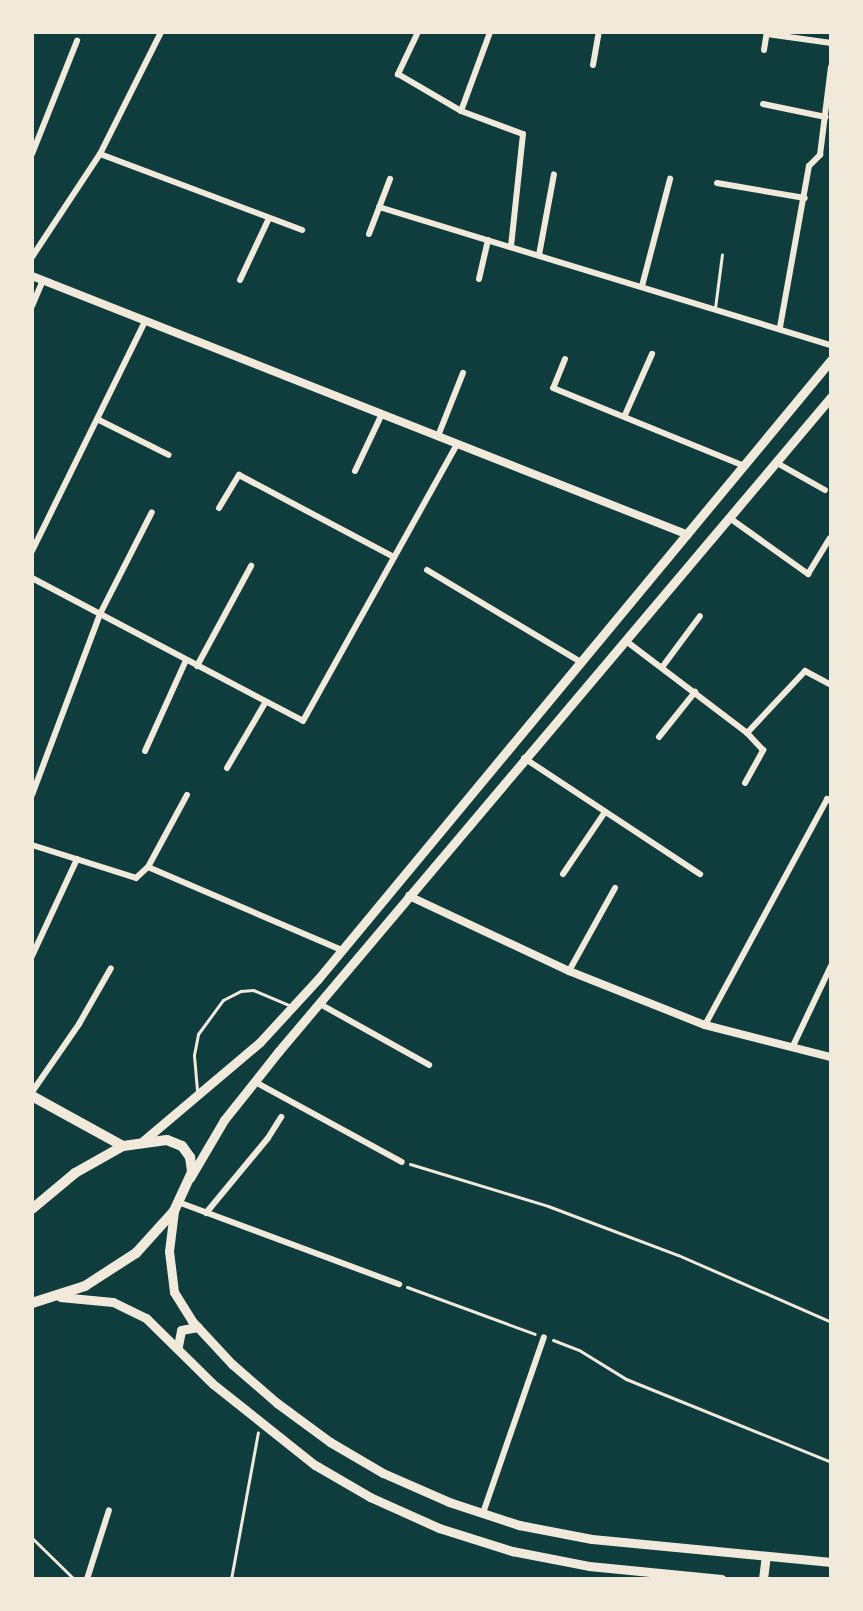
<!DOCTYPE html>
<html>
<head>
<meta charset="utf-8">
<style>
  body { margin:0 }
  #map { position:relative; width:863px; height:1611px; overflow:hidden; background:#0f3d3e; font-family:Rubik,sans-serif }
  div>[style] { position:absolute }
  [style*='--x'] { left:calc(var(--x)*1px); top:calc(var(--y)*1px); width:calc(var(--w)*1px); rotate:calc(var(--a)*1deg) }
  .path>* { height:3px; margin:-1.5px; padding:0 1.5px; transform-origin:1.5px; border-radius:1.5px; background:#f1e9da }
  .service>* { height:3px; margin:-1.5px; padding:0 1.5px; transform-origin:1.5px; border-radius:1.5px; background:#f1e9da }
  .minor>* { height:6px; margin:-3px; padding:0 3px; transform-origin:3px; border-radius:3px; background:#f1e9da }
  .tertiary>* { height:8px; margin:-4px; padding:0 4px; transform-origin:4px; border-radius:4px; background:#f1e9da }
  .secondary>* { height:9px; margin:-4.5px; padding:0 4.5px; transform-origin:4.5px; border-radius:4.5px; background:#f1e9da }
  .primary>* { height:10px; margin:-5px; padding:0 5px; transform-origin:5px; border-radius:5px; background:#f1e9da }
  span { translate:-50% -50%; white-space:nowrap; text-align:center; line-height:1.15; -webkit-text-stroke:8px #f1e9da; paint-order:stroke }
  .frame { position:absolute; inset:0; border:34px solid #f1e9da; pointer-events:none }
</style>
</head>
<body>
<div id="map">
  <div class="path">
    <div style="--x:410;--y:1164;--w:144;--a:16.9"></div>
    <div style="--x:548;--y:1206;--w:139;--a:20.7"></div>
    <div style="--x:678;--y:1255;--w:167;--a:23.6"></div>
    <div style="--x:407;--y:1287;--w:136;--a:20.2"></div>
    <div style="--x:553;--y:1340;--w:28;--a:21"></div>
    <div style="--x:579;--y:1350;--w:55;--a:31.7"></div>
    <div style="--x:626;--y:1379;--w:221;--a:22"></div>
    <div style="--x:32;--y:1538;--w:59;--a:44.3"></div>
    <div style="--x:231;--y:1579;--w:149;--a:-79.6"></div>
  </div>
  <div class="service">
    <div style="--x:715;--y:308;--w:54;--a:-82.6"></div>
    <div style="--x:197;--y:1090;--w:35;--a:-95"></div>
    <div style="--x:194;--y:1055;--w:21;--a:-79"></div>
    <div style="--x:198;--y:1034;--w:42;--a:-53.7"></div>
    <div style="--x:223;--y:1000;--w:20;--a:-27"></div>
    <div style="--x:241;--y:991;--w:12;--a:-5"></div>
    <div style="--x:253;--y:990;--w:41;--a:22.8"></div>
  </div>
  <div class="minor">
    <div style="--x:418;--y:32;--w:47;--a:115.5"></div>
    <div style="--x:398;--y:74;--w:73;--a:30.4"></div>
    <div style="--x:461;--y:111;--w:66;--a:20.4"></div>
    <div style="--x:523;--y:134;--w:114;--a:96.1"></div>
    <div style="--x:767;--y:34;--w:65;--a:8"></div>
    <div style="--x:764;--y:50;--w:18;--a:-81"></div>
    <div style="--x:593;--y:65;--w:34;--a:-80"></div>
    <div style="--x:763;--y:104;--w:64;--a:11.7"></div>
    <div style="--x:461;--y:111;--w:84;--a:-69.8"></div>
    <div style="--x:32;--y:154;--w:122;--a:-68.3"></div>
    <div style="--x:100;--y:154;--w:216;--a:20.6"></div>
    <div style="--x:717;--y:183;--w:89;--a:9.7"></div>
    <div style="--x:379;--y:207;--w:473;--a:17"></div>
    <div style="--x:369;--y:234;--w:59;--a:-69.1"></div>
    <div style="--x:539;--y:255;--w:82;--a:-79.5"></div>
    <div style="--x:32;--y:257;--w:123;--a:-56.6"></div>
    <div style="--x:100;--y:154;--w:136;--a:-63.4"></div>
    <div style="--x:479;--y:279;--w:40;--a:-77"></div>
    <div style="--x:240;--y:280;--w:68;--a:-64.9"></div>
    <div style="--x:642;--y:286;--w:111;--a:-75.3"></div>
    <div style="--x:32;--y:306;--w:28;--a:-67"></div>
    <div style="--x:780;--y:327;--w:164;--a:-79.8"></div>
    <div style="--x:809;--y:166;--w:16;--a:-45"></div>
    <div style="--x:820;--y:155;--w:89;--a:-82.9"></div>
    <div style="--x:565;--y:359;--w:31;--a:112"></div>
    <div style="--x:553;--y:388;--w:206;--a:22.2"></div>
    <div style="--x:625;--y:415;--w:67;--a:-66.1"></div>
    <div style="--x:97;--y:419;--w:80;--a:26.6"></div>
    <div style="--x:438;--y:436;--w:68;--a:-68.4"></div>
    <div style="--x:777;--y:463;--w:55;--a:29.4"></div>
    <div style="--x:355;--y:471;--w:63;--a:-64.7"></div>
    <div style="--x:219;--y:508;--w:39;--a:-59"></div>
    <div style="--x:239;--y:475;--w:175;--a:27.9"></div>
    <div style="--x:731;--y:519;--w:95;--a:35.5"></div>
    <div style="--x:808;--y:574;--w:42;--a:-58.6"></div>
    <div style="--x:32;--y:551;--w:256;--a:-63.8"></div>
    <div style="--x:427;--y:570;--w:179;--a:30.9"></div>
    <div style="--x:32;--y:578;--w:306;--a:27.8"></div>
    <div style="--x:303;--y:721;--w:317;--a:-60.9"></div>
    <div style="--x:626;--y:641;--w:152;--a:37.2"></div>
    <div style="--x:747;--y:733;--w:85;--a:-46.9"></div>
    <div style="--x:805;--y:671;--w:30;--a:28"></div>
    <div style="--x:197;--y:666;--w:114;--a:-61.6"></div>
    <div style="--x:663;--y:666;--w:62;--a:-53.5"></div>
    <div style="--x:659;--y:737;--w:58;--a:-51.3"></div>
    <div style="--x:145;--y:751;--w:100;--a:-65.7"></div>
    <div style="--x:524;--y:758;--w:211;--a:33.4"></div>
    <div style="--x:227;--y:768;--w:75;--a:-59.7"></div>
    <div style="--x:745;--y:783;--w:38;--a:-61"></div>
    <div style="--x:763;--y:750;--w:23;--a:-133"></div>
    <div style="--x:32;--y:795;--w:193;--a:-69.4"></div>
    <div style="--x:100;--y:614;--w:114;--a:-63"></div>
    <div style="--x:32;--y:845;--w:109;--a:17.6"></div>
    <div style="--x:136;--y:878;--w:16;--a:-43"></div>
    <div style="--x:148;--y:867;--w:211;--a:23.2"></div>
    <div style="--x:148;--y:867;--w:82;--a:-61.6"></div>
    <div style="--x:563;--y:874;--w:75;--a:-55.9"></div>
    <div style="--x:32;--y:956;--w:107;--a:-65.1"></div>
    <div style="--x:569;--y:971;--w:95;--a:-61"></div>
    <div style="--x:320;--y:1004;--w:125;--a:29.2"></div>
    <div style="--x:705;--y:1025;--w:257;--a:-61.6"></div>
    <div style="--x:827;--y:799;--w:4;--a:27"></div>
    <div style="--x:792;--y:1048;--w:91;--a:-64.6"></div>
    <div style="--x:255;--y:1082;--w:167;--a:28.6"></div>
    <div style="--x:32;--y:1092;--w:83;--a:-55.3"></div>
    <div style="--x:79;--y:1024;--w:64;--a:-60.3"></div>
    <div style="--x:178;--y:1202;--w:236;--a:20.4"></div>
    <div style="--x:206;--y:1213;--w:97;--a:-50.4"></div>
    <div style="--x:268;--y:1138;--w:25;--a:-58"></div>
    <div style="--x:483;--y:1513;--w:186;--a:-70.9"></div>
    <div style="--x:87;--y:1579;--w:72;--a:-72.3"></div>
  </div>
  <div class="tertiary">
    <div style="--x:32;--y:276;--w:705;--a:21.54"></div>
    <div style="--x:409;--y:896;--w:177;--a:25.1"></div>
    <div style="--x:569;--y:971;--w:146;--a:21.7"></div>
    <div style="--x:705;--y:1025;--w:130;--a:14.3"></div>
  </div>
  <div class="secondary">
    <div style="--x:143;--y:1141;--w:153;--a:-40.2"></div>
    <div style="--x:260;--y:1042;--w:86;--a:-47.4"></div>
    <div style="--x:318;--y:979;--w:804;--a:-50.35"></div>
    <div style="--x:190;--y:1178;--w:67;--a:-59.6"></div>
    <div style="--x:224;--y:1120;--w:87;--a:-51.5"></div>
    <div style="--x:278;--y:1052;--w:857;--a:-49.83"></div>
    <div style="--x:174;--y:1211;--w:40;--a:97.1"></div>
    <div style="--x:169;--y:1251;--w:41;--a:83"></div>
    <div style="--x:174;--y:1292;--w:34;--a:58"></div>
    <div style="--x:192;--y:1321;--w:59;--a:47.1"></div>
    <div style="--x:232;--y:1364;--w:60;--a:40.9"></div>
    <div style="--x:277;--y:1403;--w:66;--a:36.3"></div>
    <div style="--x:330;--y:1442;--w:61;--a:30.3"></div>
    <div style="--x:383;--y:1473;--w:72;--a:23.7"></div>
    <div style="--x:449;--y:1502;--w:74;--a:18.2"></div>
    <div style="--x:519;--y:1525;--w:74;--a:10.9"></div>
    <div style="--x:592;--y:1539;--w:240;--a:5.5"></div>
    <div style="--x:60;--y:1297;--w:53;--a:5.4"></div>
    <div style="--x:113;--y:1302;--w:37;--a:26"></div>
    <div style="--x:146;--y:1318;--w:94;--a:44.6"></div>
    <div style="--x:213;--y:1384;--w:130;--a:38.5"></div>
    <div style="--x:315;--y:1465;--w:64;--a:30.2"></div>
    <div style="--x:370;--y:1497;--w:76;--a:24.2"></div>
    <div style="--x:439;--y:1528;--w:77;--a:17.5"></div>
    <div style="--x:512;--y:1551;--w:78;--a:11"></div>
    <div style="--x:589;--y:1566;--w:133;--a:5.6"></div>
    <div style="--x:178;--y:1346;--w:16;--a:-79"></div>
    <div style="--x:181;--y:1330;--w:17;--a:-10"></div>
    <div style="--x:763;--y:1579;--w:23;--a:-83"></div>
  </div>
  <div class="primary">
    <div style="--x:32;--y:1096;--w:104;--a:28.8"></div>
    <div style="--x:32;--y:1209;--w:56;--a:-39.9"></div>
    <div style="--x:75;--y:1173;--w:55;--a:-29.4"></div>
    <div style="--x:123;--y:1146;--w:44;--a:-7.8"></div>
    <div style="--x:167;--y:1140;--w:16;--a:22"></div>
    <div style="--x:182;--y:1146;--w:14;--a:54"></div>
    <div style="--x:190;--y:1157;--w:15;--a:82"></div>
    <div style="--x:192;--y:1172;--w:43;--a:114.8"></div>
    <div style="--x:174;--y:1211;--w:57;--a:132.1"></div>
    <div style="--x:136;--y:1253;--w:61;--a:147.1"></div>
    <div style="--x:85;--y:1286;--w:56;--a:162.2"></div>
  </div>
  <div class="frame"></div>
</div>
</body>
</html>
